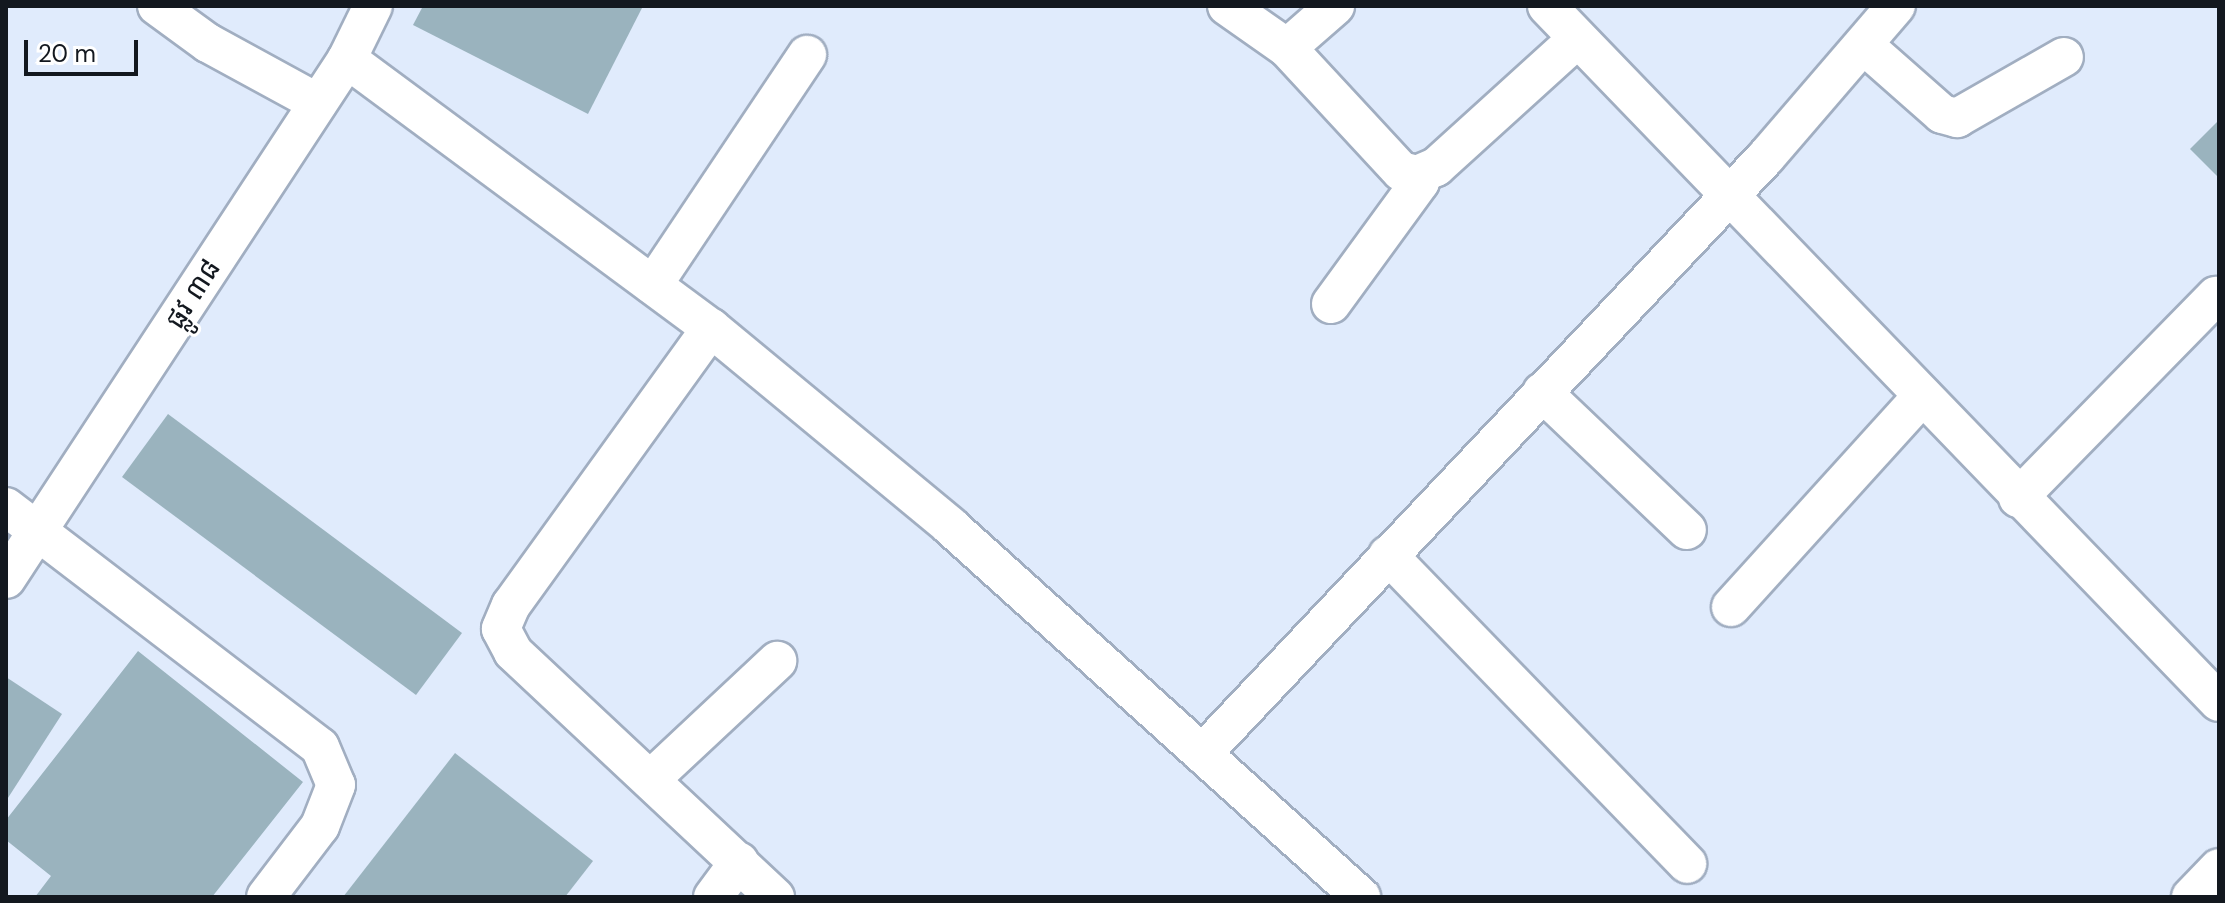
<!DOCTYPE html>
<html>
<head>
<meta charset="utf-8">
<style>
  body { margin:0 }
  #map { position:relative; width:2225px; height:903px; overflow:hidden; background:#e0ebfc; font-family:"DM Sans","Noto Sans Khmer",sans-serif }
  div>[style] { position:absolute }
  [style*='--x'] { left:calc(var(--x)*1px); top:calc(var(--y)*1px); width:calc(var(--w)*1px); rotate:calc(var(--a)*1deg) }
  .building>* { inset:0; background:#9ab3be }
  .roads { filter:drop-shadow(2px 0 #a1aec1) drop-shadow(-2px 0 #a1aec1) drop-shadow(0 2px #a1aec1) drop-shadow(0 -2px #a1aec1) }
  .minor>* { height:38px; margin:-19px; padding:0 19px; transform-origin:19px; border-radius:19px; background:#fff }
  span { translate:-50% -50%; white-space:nowrap; text-align:center; line-height:1.15; -webkit-text-stroke:6px #fff; paint-order:stroke }
  .street-label { font-size:28px; color:#13181f }
  .frame { position:absolute; inset:0; border:8px solid #13181f; pointer-events:none }
  .scale { position:absolute; left:24px; top:40px; width:114px; height:36px; box-sizing:border-box; border:4px solid #13181f; border-top:0; padding-left:10px; font-size:24px; line-height:28px; white-space:nowrap; color:#13181f; -webkit-text-stroke:6px #fff; paint-order:stroke }
</style>
</head>
<body>
<div id="map">
  <div class="building">
    <div style="clip-path:polygon(423px 6px,643px 6px,588px 114px,413px 25px)"></div>
    <div style="clip-path:polygon(2219px 120px,2219px 178px,2190px 149px)"></div>
    <div style="clip-path:polygon(168px 414px,462px 633px,416px 695px,122px 477px)"></div>
    <div style="clip-path:polygon(138px 651px,303px 782px,212px 897px,35px 897px,51px 876px,6px 840px,6px 820px)"></div>
    <div style="clip-path:polygon(6px 677px,62px 714px,6px 801px)"></div>
    <div style="clip-path:polygon(455px 753px,593px 861px,565px 897px,343px 897px)"></div>
  </div>
  <div class="roads">
    <div class="minor">
      <div style="--x:157;--y:6;--w:63;--a:36"></div>
      <div style="--x:208;--y:43;--w:125;--a:28.6"></div>
      <div style="--x:1227;--y:6;--w:73;--a:35"></div>
      <div style="--x:1287;--y:48;--w:168;--a:47.2"></div>
      <div style="--x:1401;--y:171;--w:16;--a:14"></div>
      <div style="--x:1417;--y:175;--w:21;--a:-23"></div>
      <div style="--x:1436;--y:167;--w:189;--a:-42.2"></div>
      <div style="--x:1547;--y:6;--w:967;--a:46.01"></div>
      <div style="--x:1866;--y:47;--w:101;--a:41.4"></div>
      <div style="--x:1942;--y:114;--w:16;--a:15"></div>
      <div style="--x:1957;--y:118;--w:123;--a:-29.7"></div>
      <div style="--x:1287;--y:48;--w:64;--a:-41.2"></div>
      <div style="--x:347;--y:59;--w:453;--a:36.5"></div>
      <div style="--x:711;--y:328;--w:310;--a:39.6"></div>
      <div style="--x:950;--y:526;--w:554;--a:42.07"></div>
      <div style="--x:653;--y:285;--w:277;--a:-56.2"></div>
      <div style="--x:1331;--y:304;--w:151;--a:-53.9"></div>
      <div style="--x:1420;--y:182;--w:8;--a:-113"></div>
      <div style="--x:711;--y:328;--w:342;--a:125.8"></div>
      <div style="--x:511;--y:605;--w:26;--a:113"></div>
      <div style="--x:501;--y:629;--w:26;--a:62"></div>
      <div style="--x:513;--y:652;--w:359;--a:43.1"></div>
      <div style="--x:1542;--y:392;--w:200;--a:43.6"></div>
      <div style="--x:2018;--y:498;--w:283;--a:-45.6"></div>
      <div style="--x:6;--y:507;--w:395;--a:37.4"></div>
      <div style="--x:320;--y:747;--w:41;--a:67.2"></div>
      <div style="--x:336;--y:785;--w:44;--a:111.3"></div>
      <div style="--x:320;--y:826;--w:89;--a:127.3"></div>
      <div style="--x:1388;--y:555;--w:430;--a:45.9"></div>
      <div style="--x:6;--y:579;--w:622;--a:-56.74"></div>
      <div style="--x:347;--y:59;--w:59;--a:-63.9"></div>
      <div style="--x:1731;--y:607;--w:285;--a:-47.8"></div>
      <div style="--x:1202;--y:754;--w:821;--a:-46.63"></div>
      <div style="--x:1766;--y:157;--w:199;--a:-49.3"></div>
      <div style="--x:651;--y:779;--w:173;--a:-43.1"></div>
      <div style="--x:713;--y:897;--w:44;--a:-53.4"></div>
      <div style="--x:2191;--y:897;--w:40;--a:-46"></div>
    </div>
  </div>
  <div class="street-label">
    <span style="left:193px;top:294px;rotate:-57deg">ផ្លូវ ៣៨</span>
  </div>
  <div class="frame"></div>
  <div class="scale">20 m</div>
</div>
</body>
</html>
